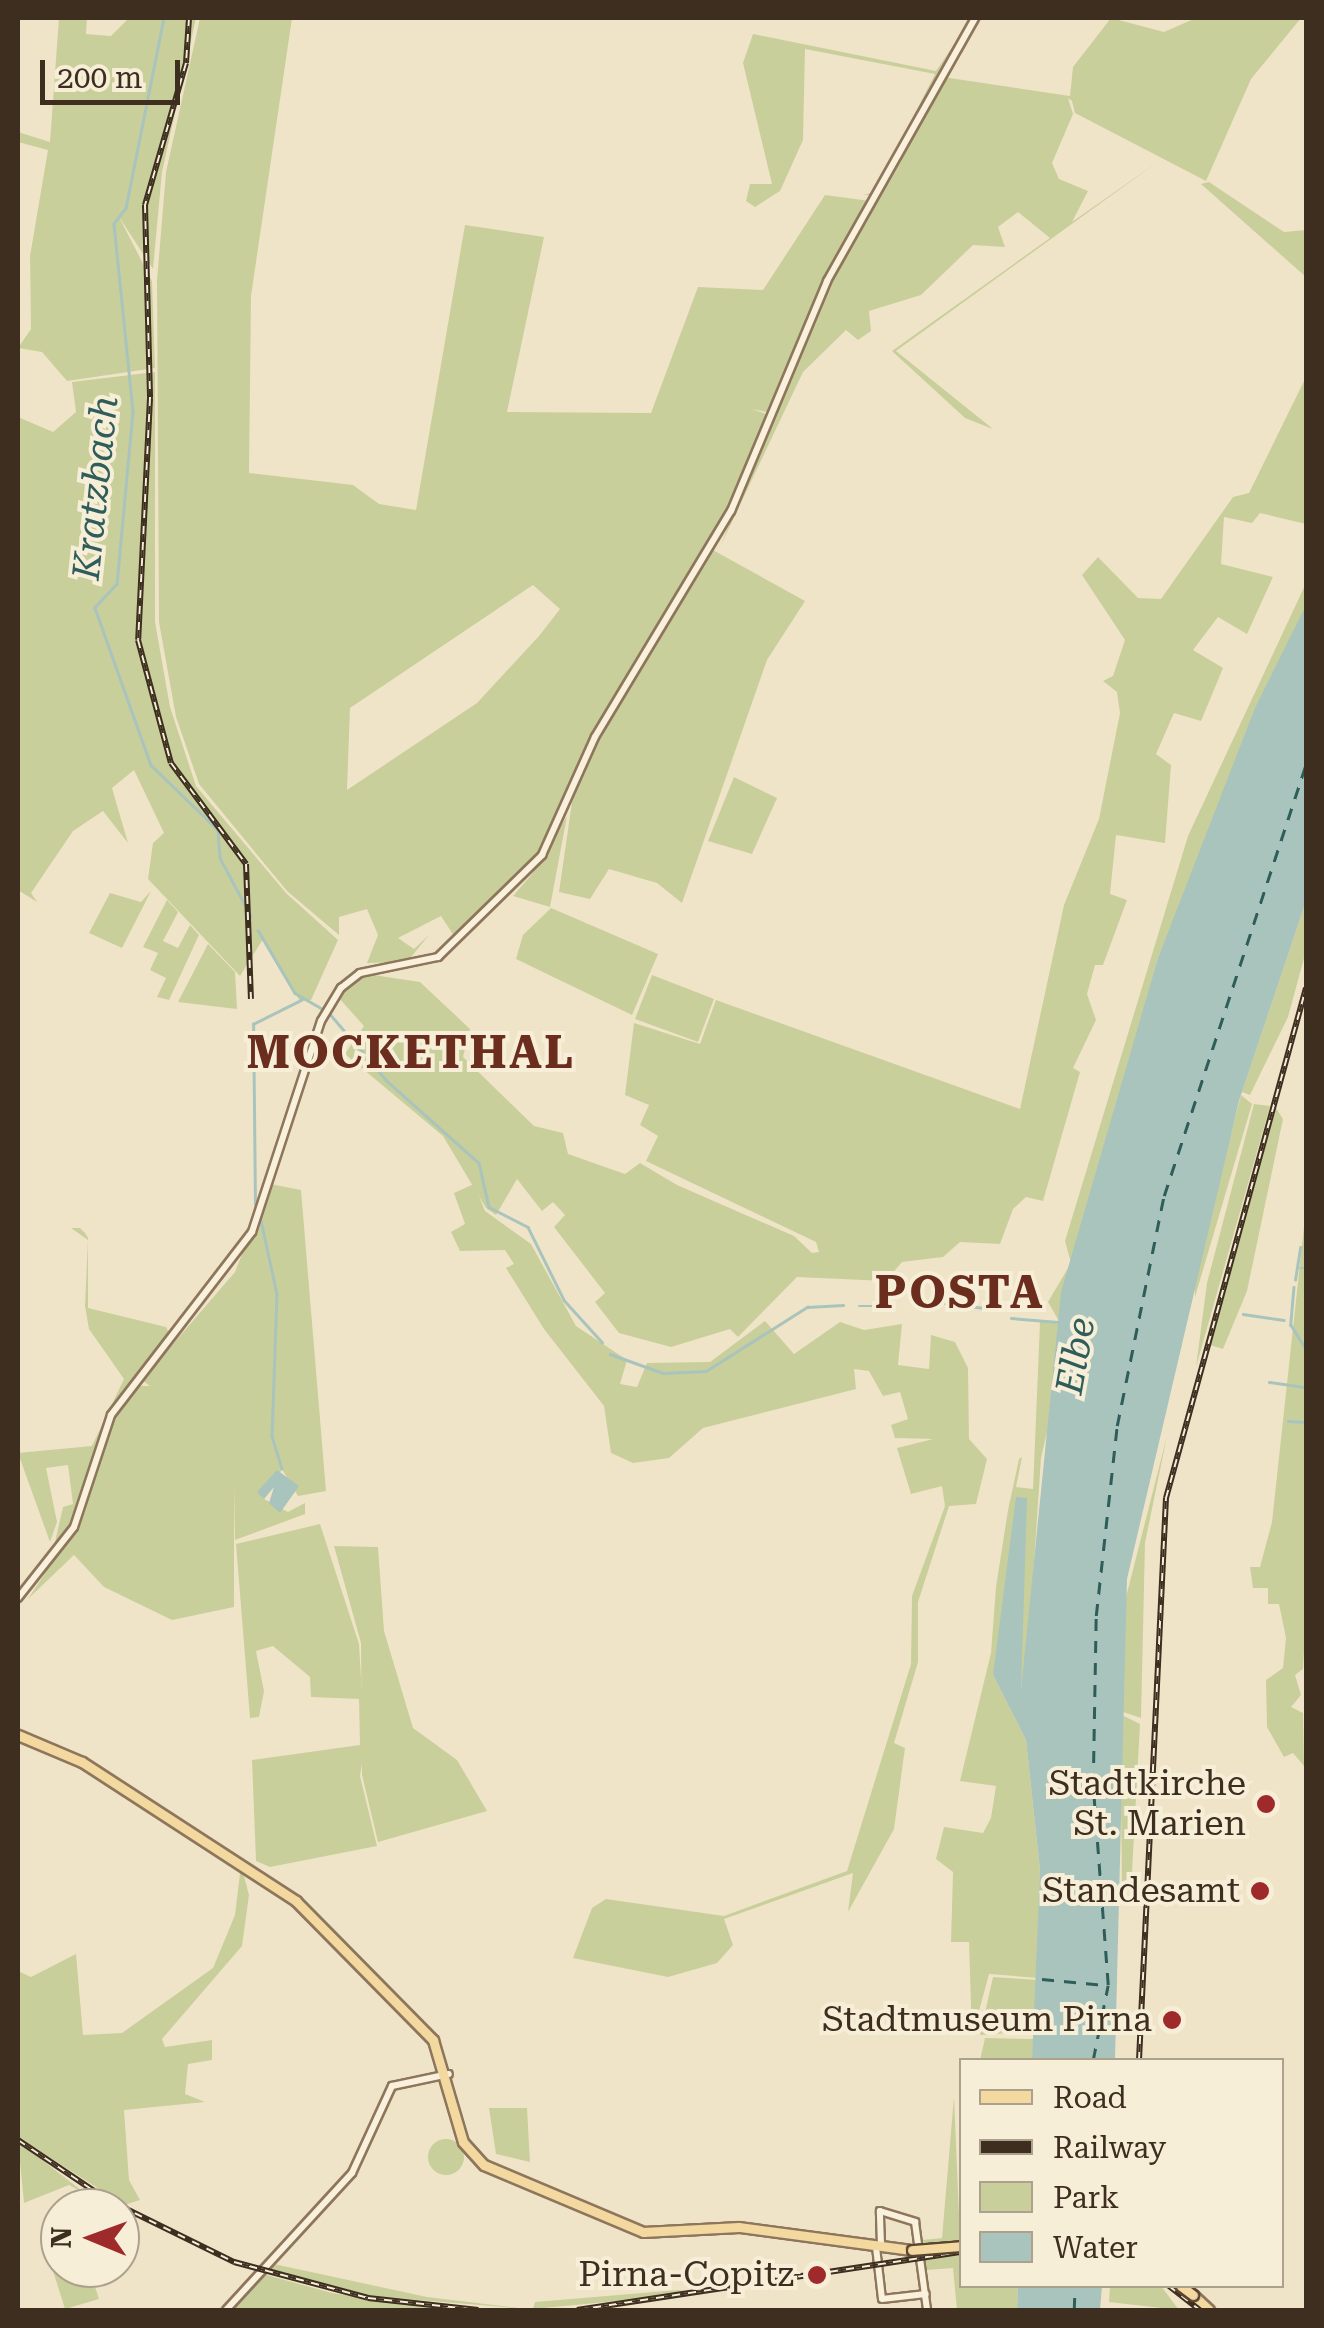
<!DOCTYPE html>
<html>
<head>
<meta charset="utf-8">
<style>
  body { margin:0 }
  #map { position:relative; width:1324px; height:2328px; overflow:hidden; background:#f0e4c8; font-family:"Roboto Serif",serif }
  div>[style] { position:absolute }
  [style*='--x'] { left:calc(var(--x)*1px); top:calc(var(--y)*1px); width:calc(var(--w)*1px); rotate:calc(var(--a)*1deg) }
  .green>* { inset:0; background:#c9cf9b }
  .round { border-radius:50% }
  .water>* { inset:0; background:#a9c4bc }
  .stream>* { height:2.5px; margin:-1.25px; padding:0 1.25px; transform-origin:1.25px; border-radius:1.25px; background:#a9c4bc }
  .ferry>* { height:2.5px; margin-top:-1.25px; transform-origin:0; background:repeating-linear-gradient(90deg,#2f5d5a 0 12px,transparent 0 22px) }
  .roads { filter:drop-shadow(2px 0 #8d765c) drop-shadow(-2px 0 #8d765c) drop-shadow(0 2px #8d765c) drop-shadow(0 -2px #8d765c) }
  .minor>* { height:6px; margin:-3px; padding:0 3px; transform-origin:3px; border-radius:3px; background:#faf1dc }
  .major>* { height:9px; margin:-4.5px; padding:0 4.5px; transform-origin:4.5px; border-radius:4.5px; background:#f3d9a0 }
  .rail>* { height:6px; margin-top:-3px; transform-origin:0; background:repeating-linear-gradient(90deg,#f7eed8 0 8px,#3d2e20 0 16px); box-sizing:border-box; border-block:2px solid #3d2e20 }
  .bridges { filter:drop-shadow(2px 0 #5b4430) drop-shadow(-2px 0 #5b4430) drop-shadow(0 2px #5b4430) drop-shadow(0 -2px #5b4430) }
  .major-bridge>* { height:9px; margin:-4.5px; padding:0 4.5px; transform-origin:4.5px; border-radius:4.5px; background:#f3d9a0 }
  .dots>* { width:28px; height:28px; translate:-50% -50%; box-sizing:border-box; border:5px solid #f7eed8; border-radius:50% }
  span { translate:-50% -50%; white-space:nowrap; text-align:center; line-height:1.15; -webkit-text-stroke:8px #f7eed8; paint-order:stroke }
  .poi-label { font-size:35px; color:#3d2e20 }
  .right { translate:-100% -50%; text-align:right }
  .water-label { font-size:38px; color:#2f5d5a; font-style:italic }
  .district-label { font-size:45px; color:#6b2e1e; font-weight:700; letter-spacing:2.5px }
  .frame { position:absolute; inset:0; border:20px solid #3d2e20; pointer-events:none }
  .legend { position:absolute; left:959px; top:2058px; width:325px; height:230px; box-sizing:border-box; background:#f7eed8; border:2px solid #ada18e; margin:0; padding:12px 18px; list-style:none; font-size:30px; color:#3d2e20 }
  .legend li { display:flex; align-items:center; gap:20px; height:50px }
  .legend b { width:50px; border:2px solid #ada18e }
  .north { position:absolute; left:40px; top:2188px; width:100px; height:100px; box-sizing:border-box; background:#f7eed8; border:2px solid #ada18e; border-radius:50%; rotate:271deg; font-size:28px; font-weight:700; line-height:40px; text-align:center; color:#3d2e20 }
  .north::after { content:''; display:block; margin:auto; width:35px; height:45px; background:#9e2a2b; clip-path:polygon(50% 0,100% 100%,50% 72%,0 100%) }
  .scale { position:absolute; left:40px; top:60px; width:140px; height:45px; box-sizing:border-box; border:5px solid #3d2e20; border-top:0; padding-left:12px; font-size:30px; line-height:35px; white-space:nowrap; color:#3d2e20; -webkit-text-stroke:8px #f7eed8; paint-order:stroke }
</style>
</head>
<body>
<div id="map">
  <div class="green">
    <div style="clip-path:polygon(59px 18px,87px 18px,86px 34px,111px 36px,129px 18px,196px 18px,162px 172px,153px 269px,119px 217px,152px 281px,155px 368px,67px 381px,42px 352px,18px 348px,31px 329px,30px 256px,48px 150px,18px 142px,18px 132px,50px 142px)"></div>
    <div style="clip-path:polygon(evenodd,200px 18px,292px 18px,251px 296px,249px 473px,353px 485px,379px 504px,416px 510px,465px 225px,544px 237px,507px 412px,651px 413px,698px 287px,763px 290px,825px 195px,870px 201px,771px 413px,752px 409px,769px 415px,748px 473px,600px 724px,541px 853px,508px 895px,454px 936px,441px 916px,398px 938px,414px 949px,429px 935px,407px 962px,367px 963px,378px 935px,367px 909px,339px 917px,339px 935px,287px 891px,199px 784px,176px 717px,159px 622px,157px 281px,166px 172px,200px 18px,533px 585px,560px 609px,539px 636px,477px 703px,347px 790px,350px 708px,533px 585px)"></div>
    <div style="clip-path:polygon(972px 18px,874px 195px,863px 195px,875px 192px,935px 74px,805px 49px,803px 140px,780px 191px,755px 207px,746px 201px,750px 184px,772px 184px,743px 63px,753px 34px,936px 71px)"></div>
    <div style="clip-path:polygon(1111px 18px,1164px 32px,1196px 18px,1301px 18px,1251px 79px,1206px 181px,1075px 113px,1072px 101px,1068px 98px,1073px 114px,1052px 163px,1059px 179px,1088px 191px,1072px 222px,1159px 161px,896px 351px,993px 429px,965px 418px,892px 351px,1050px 238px,1018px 212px,998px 227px,1005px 247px,973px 245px,921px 295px,869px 311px,871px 331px,858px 340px,846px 330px,803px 372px,720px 547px,828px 283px,943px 77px,1070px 96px,1073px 67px)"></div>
    <div style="clip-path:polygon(1209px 182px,1284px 232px,1306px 230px,1306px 277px,1201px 184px)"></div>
    <div style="clip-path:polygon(155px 372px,155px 622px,170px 707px,196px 786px,286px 893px,338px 940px,311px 1000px,300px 1001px,263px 939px,240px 976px,148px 879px,153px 843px,164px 833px,134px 770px,112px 788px,128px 843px,103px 811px,73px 831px,31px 893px,37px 902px,18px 890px,18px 417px,53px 432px,76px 412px,72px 382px)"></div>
    <div style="clip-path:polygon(1306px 377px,1306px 524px,1260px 513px,1252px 523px,1224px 517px,1221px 564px,1273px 577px,1247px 634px,1218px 617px,1193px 650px,1223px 668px,1201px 721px,1174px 713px,1156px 754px,1171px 765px,1165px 843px,1116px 835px,1110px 894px,1127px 900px,1103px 965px,1095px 965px,1087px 994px,1096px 1020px,1073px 1068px,1080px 1072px,1043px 1201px,1026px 1197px,1013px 1209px,1000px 1244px,960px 1242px,943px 1257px,902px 1262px,886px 1281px,797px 1277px,738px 1337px,730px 1329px,671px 1347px,619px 1333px,595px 1302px,605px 1293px,554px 1227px,565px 1215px,553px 1202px,542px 1211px,517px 1179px,496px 1215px,486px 1208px,443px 1136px,345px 1054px,364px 1026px,338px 997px,367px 974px,420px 982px,470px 1029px,463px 1057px,534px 1126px,563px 1133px,568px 1154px,625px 1174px,640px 1163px,677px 1185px,794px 1236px,812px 1253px,819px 1252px,816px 1242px,646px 1161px,658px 1136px,640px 1125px,649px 1105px,625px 1095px,634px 1023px,700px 1044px,716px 1000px,1020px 1109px,1064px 905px,1099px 819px,1120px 713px,1117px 692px,1103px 681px,1113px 676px,1125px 640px,1082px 575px,1098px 557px,1138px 598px,1161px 599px,1233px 497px,1249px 493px)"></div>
    <div style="clip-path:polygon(711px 549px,805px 601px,767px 660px,682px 903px,657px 883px,609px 869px,590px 899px,559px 892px,572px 802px,591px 748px)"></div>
    <div style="clip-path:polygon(1306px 583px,1306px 605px,1158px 958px,1059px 1321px,1048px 1302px,1071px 1263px,1065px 1241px,1188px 836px)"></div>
    <div style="clip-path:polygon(734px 777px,777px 798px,752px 854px,708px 841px)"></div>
    <div style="clip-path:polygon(567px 816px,550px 907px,513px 896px,532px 874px)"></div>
    <div style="clip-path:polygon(151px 891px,122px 948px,89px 933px,110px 893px,141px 902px)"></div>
    <div style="clip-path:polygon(167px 900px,178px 912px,163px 941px,178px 948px,190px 925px,199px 935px,169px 1000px,157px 997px,166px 978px,150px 970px,158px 953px,143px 947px)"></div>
    <div style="clip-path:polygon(1306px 901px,1306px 951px,1288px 1017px,1250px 1095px,1242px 1092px)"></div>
    <div style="clip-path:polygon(551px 908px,658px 954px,632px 1015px,516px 959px,523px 935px)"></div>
    <div style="clip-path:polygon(208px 944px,235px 972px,237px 1009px,178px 1002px)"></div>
    <div style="clip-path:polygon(652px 975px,714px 999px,698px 1042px,635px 1019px)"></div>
    <div style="clip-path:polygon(1241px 1095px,1252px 1104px,1195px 1297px,1194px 1277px)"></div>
    <div style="clip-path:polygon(1254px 1104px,1270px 1106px,1196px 1367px,1207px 1283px)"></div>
    <div style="clip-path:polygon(1276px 1108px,1283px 1119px,1247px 1291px,1223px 1349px,1210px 1345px)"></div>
    <div style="clip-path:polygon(270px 1184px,301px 1190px,326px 1491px,298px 1496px,282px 1469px,264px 1499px,288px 1512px,305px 1503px,305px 1514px,235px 1540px,234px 1486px,234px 1607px,172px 1620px,104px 1587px,74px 1555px,28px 1599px,79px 1522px,112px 1417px,137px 1386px,150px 1386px,142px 1380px,235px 1272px)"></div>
    <div style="clip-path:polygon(474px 1184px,485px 1211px,531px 1244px,576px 1326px,627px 1360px,620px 1384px,637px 1387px,647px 1363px,710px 1362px,765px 1321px,794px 1354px,840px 1322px,864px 1330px,902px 1324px,898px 1365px,929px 1369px,931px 1335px,955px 1342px,968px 1368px,969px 1439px,987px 1459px,976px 1504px,949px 1506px,918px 1602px,918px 1662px,894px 1743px,905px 1748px,894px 1829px,848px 1912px,853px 1873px,724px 1919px,733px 1945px,717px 1963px,668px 1977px,573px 1958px,592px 1908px,606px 1899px,724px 1916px,847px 1871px,911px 1664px,912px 1596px,945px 1506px,942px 1486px,911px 1494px,897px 1448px,933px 1439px,895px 1438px,891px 1425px,908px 1419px,900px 1392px,883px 1396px,869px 1371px,854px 1369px,856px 1389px,703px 1428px,669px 1458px,633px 1463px,611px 1453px,604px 1406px,544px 1329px,506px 1268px,514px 1264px,505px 1250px,460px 1251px,451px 1232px,465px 1224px,454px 1193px)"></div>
    <div style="clip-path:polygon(1306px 1208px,1306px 1616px,1303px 1669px,1295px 1675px,1301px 1695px,1291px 1707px,1303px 1713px,1304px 1766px,1293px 1753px,1284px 1757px,1267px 1727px,1266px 1680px,1283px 1668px,1286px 1638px,1279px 1604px,1268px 1604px,1268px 1588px,1253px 1588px,1250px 1567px,1260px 1567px,1272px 1522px)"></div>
    <div style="clip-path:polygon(71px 1228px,80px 1228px,85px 1233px,88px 1238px,88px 1308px,166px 1327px,172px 1339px,108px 1415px,79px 1508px,53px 1551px,63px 1507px,73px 1504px,68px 1465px,46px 1468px,57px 1522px,50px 1542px,18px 1453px,92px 1446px,124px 1379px,89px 1329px,85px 1306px,88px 1240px)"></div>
    <div style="clip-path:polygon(1050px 1321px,1058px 1324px,1057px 1389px,1041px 1458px,1026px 1684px,1016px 1686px,1017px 1612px,993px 1675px,1026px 1740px,1040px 1870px,1038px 1978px,989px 1974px,972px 2037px,969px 1942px,951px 1942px,953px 1872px,936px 1859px,944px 1827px,983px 1833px,991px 1818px,996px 1786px,960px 1781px,991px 1653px,996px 1587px,1008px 1510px,1019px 1459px,1022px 1457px,1016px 1487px,1033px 1489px,1040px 1322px)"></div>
    <div style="clip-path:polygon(1167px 1436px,1145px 1543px,1141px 1718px,1120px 1711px,1123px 1609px)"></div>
    <div style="clip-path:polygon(320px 1524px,359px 1644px,365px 1744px,360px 1776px,377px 1846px,270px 1867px,256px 1861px,252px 1760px,360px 1745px,359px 1699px,311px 1697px,310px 1677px,273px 1646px,256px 1651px,264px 1691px,259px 1717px,250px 1718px,236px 1544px)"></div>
    <div style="clip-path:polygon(334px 1546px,378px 1547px,384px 1631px,413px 1728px,457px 1760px,487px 1811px,378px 1842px,362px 1775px,361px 1643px)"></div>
    <div style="clip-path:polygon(1120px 1714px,1140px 1724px,1132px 1873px,1122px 1887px)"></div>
    <div style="clip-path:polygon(241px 1865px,249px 1895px,242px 1946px,162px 2039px,165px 2047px,212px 2040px,212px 2060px,188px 2064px,185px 2094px,205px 2102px,124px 2110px,129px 2180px,140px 2200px,124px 2205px,18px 2137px,18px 1971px,31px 1977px,76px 1954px,83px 2035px,122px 2033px,213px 1968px,235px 1915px)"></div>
    <div style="clip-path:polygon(993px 1977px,1038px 1980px,1035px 2031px,980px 2035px)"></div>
    <div style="clip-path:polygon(985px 2038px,1034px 2039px,1032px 2060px,980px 2060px)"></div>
    <div style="clip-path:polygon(954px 2097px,962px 2286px,1018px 2286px,1017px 2310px,957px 2310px,953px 2268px,927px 2270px,923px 2240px,942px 2238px)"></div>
    <div style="clip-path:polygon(489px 2108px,527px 2108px,530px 2162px,496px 2154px)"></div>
    <div class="round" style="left:428px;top:2139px;width:36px;height:36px"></div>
    <div style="clip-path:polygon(18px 2141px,82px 2191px,113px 2208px,69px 2185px,24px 2203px)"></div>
    <div style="clip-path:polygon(60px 2251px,60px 2268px,89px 2268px,99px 2299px,65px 2309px,48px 2255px)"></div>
    <div style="clip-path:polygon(274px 2264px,427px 2297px,527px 2309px,369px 2296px,270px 2272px)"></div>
    <div style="clip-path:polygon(263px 2274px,332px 2293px,447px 2310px,231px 2310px)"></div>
    <div style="clip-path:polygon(1110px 2286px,1161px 2286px,1179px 2310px,1109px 2302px)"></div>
    <div style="clip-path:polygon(678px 2290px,701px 2293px,533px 2309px,535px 2302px)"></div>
  </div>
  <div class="water">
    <div style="clip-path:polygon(1306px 605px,1306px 901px,1239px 1101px,1127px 1579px,1115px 2060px,1032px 2060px,1040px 1870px,1026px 1740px,993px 1675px,1016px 1497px,1027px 1498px,1021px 1690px,1061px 1292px,1158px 958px,1255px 708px)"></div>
    <div style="clip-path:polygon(277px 1470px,299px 1486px,280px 1513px,269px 1503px,274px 1487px,264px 1499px,257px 1492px)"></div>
    <div style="clip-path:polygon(1018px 2286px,1102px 2286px,1100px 2310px,1017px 2310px)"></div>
  </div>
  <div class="stream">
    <div style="--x:164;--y:18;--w:194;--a:101.3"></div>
    <div style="--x:126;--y:208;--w:20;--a:127"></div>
    <div style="--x:114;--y:224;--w:189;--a:84.2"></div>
    <div style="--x:133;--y:412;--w:173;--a:95.3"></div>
    <div style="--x:117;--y:584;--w:33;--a:133"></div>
    <div style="--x:95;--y:608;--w:167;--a:70.4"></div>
    <div style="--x:151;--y:765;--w:93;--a:44.1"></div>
    <div style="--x:218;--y:830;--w:28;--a:86"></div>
    <div style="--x:220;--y:858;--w:66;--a:61.9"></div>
    <div style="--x:258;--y:930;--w:73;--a:59.6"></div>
    <div style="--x:295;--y:993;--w:34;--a:30"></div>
    <div style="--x:330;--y:1014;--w:88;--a:49.6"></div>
    <div style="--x:387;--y:1081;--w:123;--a:41.7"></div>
    <div style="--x:479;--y:1163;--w:45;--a:77.2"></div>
    <div style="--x:489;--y:1207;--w:44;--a:27.1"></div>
    <div style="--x:528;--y:1227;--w:81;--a:63.7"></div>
    <div style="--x:564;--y:1300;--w:57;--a:47.9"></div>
    <div style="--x:255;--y:1205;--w:181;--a:-90.6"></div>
    <div style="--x:253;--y:1024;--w:54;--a:-26.6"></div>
    <div style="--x:260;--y:1216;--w:80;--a:77.7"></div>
    <div style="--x:277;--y:1294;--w:142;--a:92"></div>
    <div style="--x:272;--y:1436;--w:34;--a:73"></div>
    <div style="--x:1300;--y:1268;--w:6;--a:0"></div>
    <div style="--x:1295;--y:1280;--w:33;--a:-81"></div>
    <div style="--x:1294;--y:1287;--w:38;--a:95"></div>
    <div style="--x:1291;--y:1325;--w:28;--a:58"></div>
    <div style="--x:945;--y:1303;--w:55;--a:7.3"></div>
    <div style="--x:859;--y:1306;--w:28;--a:0"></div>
    <div style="--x:1243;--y:1314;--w:41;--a:8.3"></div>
    <div style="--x:1011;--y:1318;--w:47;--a:4.9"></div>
    <div style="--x:610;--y:1354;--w:56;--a:19.7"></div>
    <div style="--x:663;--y:1373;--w:43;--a:-2.7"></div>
    <div style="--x:706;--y:1371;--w:120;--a:-32.4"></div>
    <div style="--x:807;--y:1307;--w:36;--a:-3"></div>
    <div style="--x:1269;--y:1382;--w:37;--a:8"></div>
    <div style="--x:1288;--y:1421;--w:17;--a:3"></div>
  </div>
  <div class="ferry">
    <div style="--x:1042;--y:1979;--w:63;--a:5.4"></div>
    <div style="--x:1093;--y:2060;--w:76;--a:-78.7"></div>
    <div style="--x:1108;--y:1985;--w:201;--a:-94.3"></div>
    <div style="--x:1093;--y:1785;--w:169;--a:-89"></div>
    <div style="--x:1096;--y:1616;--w:191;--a:-83.7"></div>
    <div style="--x:1117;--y:1426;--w:235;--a:-78.5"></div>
    <div style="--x:1164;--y:1196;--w:454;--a:-71.8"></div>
    <div style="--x:1074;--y:2310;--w:24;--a:-88"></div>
  </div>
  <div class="roads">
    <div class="minor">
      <div style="--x:18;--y:1598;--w:90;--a:-51.7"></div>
      <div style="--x:74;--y:1527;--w:118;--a:-71.7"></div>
      <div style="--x:111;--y:1415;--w:231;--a:-52.4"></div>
      <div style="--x:252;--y:1232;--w:222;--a:-71.9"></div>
      <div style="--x:321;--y:1021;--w:39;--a:-59"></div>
      <div style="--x:341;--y:988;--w:24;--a:-38"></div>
      <div style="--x:360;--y:973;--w:80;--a:-11.6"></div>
      <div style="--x:438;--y:957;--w:146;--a:-44.4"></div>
      <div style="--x:542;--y:855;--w:129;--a:-65.8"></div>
      <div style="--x:595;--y:737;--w:264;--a:-59"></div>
      <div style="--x:731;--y:511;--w:249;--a:-67.3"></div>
      <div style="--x:827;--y:281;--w:302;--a:-60.6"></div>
      <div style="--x:881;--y:2245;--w:34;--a:-92"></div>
      <div style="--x:880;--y:2211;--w:37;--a:17"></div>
      <div style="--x:915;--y:2222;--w:89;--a:82.2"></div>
      <div style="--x:876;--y:2247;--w:52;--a:83.4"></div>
      <div style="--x:882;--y:2299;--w:44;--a:-6.5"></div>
      <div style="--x:226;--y:2310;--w:186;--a:-47.4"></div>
      <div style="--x:352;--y:2173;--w:96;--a:-65.3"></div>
      <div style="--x:392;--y:2086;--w:58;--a:-11.9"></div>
    </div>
    <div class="major">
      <div style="--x:18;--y:1735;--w:69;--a:22.9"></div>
      <div style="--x:82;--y:1762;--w:255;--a:33"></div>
      <div style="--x:296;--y:1901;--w:195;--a:45.4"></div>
      <div style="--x:433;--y:2040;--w:106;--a:73.6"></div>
      <div style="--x:463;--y:2142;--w:31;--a:48"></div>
      <div style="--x:484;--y:2165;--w:173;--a:22.8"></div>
      <div style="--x:643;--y:2232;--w:96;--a:-3"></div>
      <div style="--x:739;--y:2227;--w:175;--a:7.6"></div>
      <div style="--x:1193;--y:2295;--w:22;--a:43"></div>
    </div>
  </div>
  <div class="rail">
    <div style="--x:189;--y:18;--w:45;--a:93.8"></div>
    <div style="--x:186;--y:63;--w:148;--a:106.1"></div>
    <div style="--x:145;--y:205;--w:193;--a:88.5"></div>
    <div style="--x:150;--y:398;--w:242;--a:92.8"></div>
    <div style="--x:138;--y:640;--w:127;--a:75"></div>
    <div style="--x:171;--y:763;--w:126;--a:53.4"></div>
    <div style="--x:246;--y:864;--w:135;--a:87.9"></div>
    <div style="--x:1139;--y:2060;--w:563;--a:-87.25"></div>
    <div style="--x:1166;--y:1498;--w:529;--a:-74.65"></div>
    <div style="--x:18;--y:2140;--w:106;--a:33.8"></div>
    <div style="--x:106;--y:2199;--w:143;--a:26.2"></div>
    <div style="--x:234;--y:2262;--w:139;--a:15"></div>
    <div style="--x:368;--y:2298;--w:111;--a:6.2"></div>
    <div style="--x:1169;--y:2286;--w:39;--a:38"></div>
    <div style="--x:577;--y:2310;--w:389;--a:-8.6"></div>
  </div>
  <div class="bridges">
    <div class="major-bridge">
      <div style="--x:912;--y:2250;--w:50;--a:-4.6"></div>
      <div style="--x:1181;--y:2286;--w:15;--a:37"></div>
    </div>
  </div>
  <div class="dots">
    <div style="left:1266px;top:1804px;background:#9e2a2b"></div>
    <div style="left:1260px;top:1891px;background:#9e2a2b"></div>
    <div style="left:1172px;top:2020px;background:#9e2a2b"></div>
    <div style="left:817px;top:2275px;background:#9e2a2b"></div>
  </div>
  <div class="poi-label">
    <span class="right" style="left:1246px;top:1804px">Stadtkirche<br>St. Marien</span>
    <span class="right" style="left:1240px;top:1891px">Standesamt</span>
    <span class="right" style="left:1152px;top:2020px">Stadtmuseum Pirna</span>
    <span class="right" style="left:794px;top:2275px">Pirna-Copitz</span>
  </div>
  <div class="water-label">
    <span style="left:96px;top:488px;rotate:-84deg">Kratzbach</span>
    <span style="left:1076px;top:1356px;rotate:-80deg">Elbe</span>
  </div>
  <div class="district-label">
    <span style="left:411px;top:1053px">MOCKETHAL</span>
    <span style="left:960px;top:1293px">POSTA</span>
  </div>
  <div class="frame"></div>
  <ul class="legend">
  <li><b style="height:12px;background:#f3d9a0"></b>Road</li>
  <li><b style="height:12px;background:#3d2e20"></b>Railway</li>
  <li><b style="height:28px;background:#c9cf9b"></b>Park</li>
  <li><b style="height:28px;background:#a9c4bc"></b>Water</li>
  </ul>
  <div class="north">N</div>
  <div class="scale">200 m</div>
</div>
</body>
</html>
